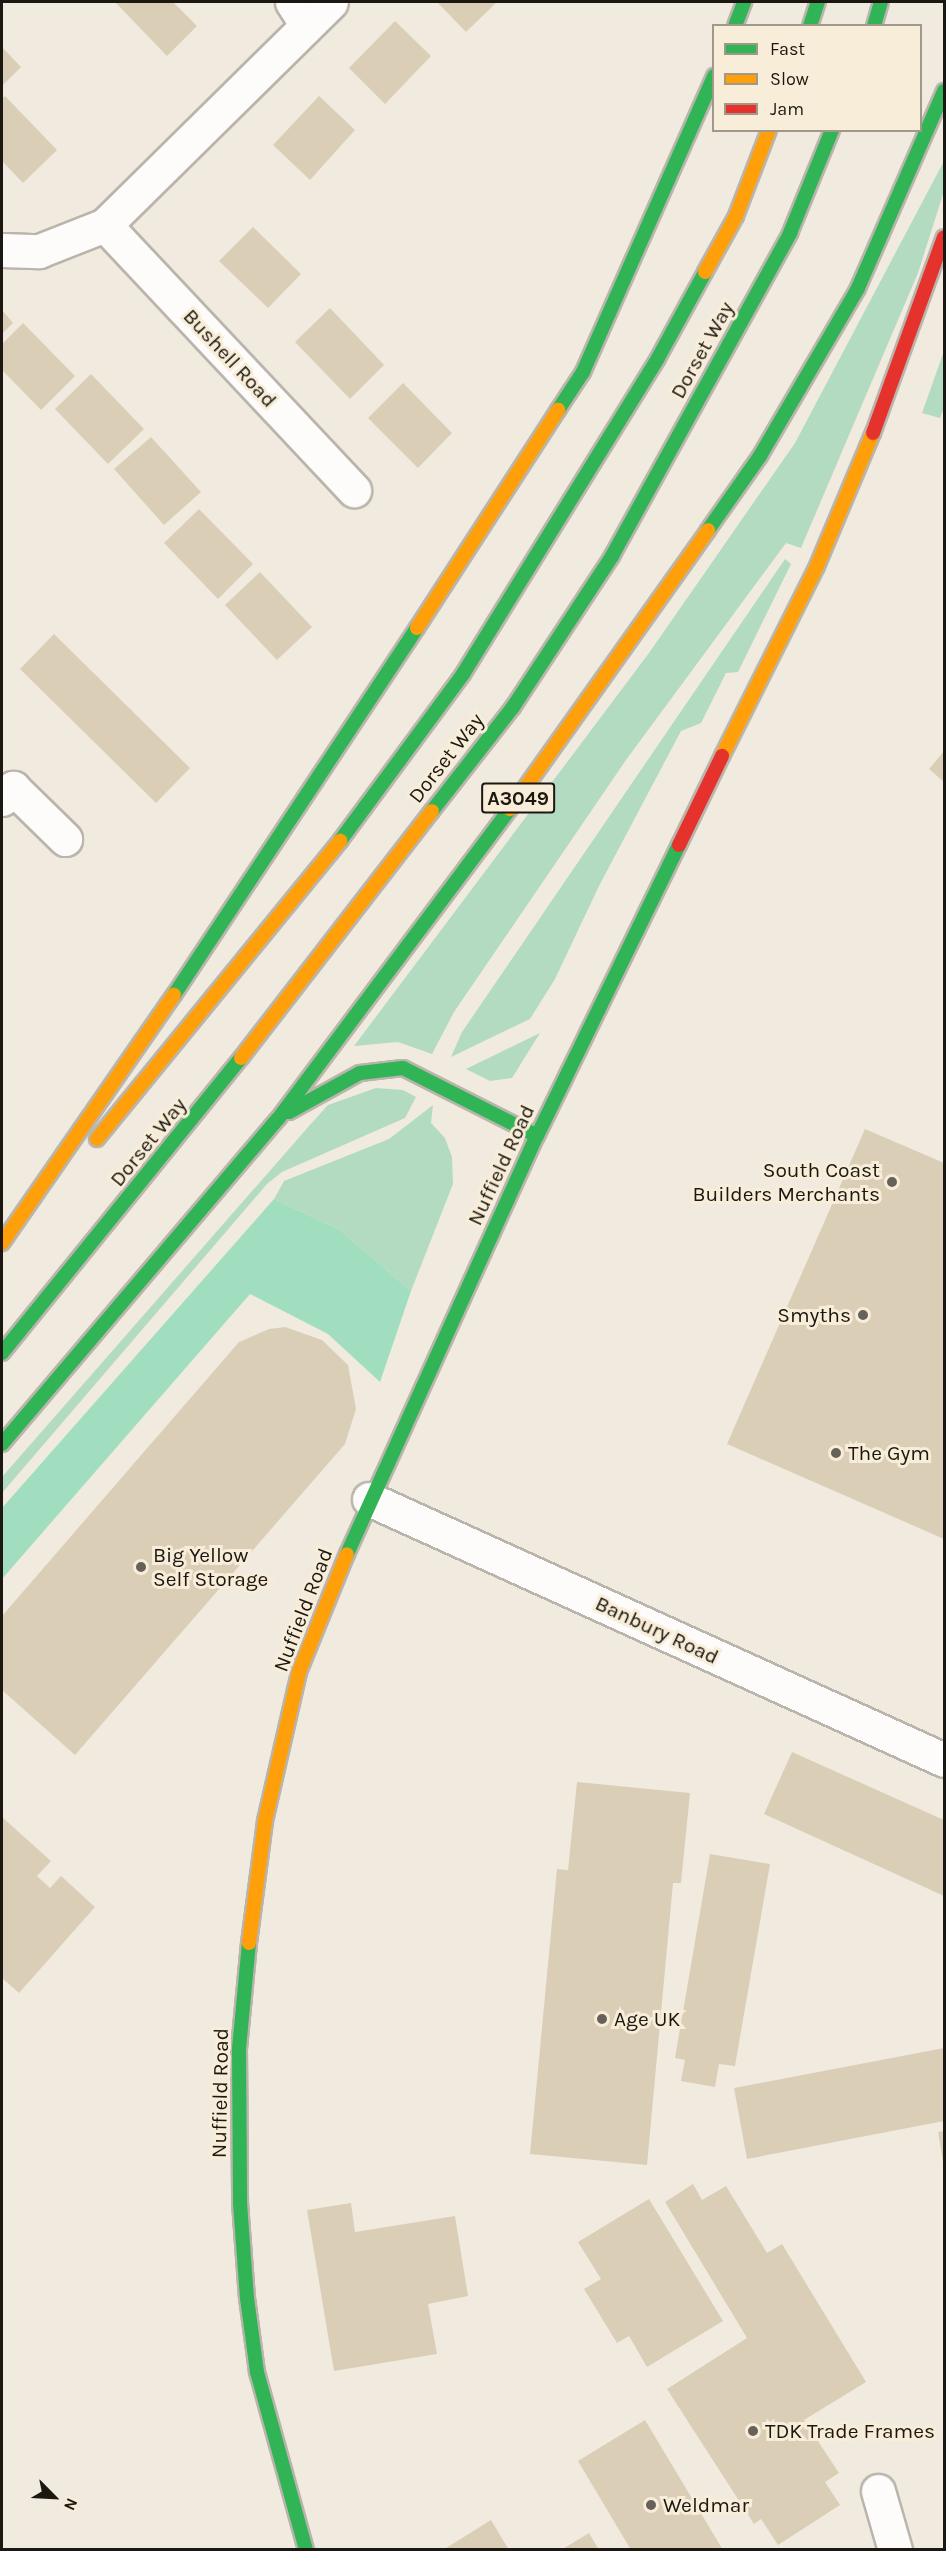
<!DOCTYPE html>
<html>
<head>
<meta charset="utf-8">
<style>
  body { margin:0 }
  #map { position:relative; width:946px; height:2551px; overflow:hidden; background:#f1ebdf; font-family:Karla,sans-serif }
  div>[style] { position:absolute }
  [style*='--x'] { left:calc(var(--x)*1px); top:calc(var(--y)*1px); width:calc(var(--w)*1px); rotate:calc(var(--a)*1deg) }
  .green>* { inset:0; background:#b2dbc2 }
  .forest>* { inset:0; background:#a1dec0 }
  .building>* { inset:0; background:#daceb6 }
  .roads { filter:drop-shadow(2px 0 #bab5ac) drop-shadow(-2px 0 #bab5ac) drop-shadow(0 2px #bab5ac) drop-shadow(0 -2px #bab5ac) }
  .street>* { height:33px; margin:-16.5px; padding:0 16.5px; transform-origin:16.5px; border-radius:16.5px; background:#fdfcfa }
  .fast>* { height:14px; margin:-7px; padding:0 7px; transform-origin:7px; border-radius:7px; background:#30b455 }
  .slow>* { height:14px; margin:-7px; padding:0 7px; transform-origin:7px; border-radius:7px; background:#ff9f0a }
  .jam>* { height:14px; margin:-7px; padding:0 7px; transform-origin:7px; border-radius:7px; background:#e5322d }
  .dots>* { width:16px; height:16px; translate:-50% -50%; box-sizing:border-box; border:3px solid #f8edd8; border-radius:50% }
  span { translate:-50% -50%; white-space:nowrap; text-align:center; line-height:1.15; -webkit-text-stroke:6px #f8edd8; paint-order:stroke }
  .shield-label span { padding:2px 4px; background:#f8edd8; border:2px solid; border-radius:4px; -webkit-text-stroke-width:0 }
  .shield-label { font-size:20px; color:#1c1811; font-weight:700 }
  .street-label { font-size:21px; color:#1c1811 }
  .poi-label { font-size:21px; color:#1c1811 }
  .right { translate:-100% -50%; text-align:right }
  .left { translate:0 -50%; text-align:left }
  .frame { position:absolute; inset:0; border:3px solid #1c1811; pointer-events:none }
  .legend { position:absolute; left:712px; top:24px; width:210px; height:108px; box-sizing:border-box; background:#f8edd8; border:2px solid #a09888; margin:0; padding:8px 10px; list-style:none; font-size:18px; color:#1c1811 }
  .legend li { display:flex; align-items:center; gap:12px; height:30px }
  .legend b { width:30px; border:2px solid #a09888 }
  .north { position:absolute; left:24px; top:2467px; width:60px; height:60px; -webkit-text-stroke:4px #f8edd8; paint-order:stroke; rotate:114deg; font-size:16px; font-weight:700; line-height:24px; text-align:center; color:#1c1811 }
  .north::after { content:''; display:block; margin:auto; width:21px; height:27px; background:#1c1811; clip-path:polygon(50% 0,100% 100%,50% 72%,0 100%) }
</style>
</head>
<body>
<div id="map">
  <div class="green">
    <div style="clip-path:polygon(944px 161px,944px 191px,918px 273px,801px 548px,786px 543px,626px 760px,454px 1012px,432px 1054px,398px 1042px,354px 1046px,649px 653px,795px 443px)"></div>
    <div style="clip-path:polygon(944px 351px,944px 408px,940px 418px,922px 413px)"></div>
    <div style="clip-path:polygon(785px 559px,791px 564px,738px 672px,726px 673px,701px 723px,681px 731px,599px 886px,555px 979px,530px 1019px,451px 1057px,462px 1032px)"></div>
    <div style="clip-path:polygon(540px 1033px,512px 1078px,490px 1081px,466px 1069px)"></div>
    <div style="clip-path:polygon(376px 1088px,403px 1090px,416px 1097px,405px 1118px,282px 1172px,267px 1184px,2px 1493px,2px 1477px,309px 1126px,328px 1105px)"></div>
    <div style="clip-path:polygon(433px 1105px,431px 1123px,445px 1138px,452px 1157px,453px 1184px,411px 1291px,340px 1230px,274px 1199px,284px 1181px,389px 1139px)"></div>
  </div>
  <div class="forest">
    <div style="clip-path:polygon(274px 1199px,340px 1230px,411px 1291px,380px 1382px,328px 1334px,250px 1294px,2px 1579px,2px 1508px)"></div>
  </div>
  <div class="building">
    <div style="clip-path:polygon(115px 2px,173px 2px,197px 26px,167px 56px)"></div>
    <div style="clip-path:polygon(437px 2px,497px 2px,466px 32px)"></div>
    <div style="clip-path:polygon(395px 21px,431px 56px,385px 104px,349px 68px)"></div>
    <div style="clip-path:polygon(2px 47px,21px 67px,2px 86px)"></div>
    <div style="clip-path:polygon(5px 96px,57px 150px,23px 183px,2px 161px,2px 99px)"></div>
    <div style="clip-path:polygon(319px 96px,355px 130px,310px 180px,273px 145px)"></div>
    <div style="clip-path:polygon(253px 227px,301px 274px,268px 308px,219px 261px)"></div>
    <div style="clip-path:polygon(330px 308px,384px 365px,350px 399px,295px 342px)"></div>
    <div style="clip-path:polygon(2px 310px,13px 323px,2px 334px)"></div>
    <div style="clip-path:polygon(23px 323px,75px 376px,41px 410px,2px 370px,2px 344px)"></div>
    <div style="clip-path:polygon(91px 374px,144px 429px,108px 464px,55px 409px)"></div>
    <div style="clip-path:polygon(403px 383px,452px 433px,418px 468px,368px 418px)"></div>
    <div style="clip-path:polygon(151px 437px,201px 492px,164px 525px,114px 469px)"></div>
    <div style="clip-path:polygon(199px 509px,253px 564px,218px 599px,164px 543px)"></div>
    <div style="clip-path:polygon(260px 572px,312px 627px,277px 660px,225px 605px)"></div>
    <div style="clip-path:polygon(54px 634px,190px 768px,156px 803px,20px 669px)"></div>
    <div style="clip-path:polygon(944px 751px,944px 782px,929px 769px)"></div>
    <div style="clip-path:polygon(865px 1129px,944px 1163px,944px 1539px,727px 1444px)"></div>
    <div style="clip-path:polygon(285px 1327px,322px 1340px,348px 1365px,356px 1409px,345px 1444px,75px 1755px,2px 1690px,2px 1616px,239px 1342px,269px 1329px)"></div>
    <div style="clip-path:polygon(792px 1752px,944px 1820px,944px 1896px,764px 1814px)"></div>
    <div style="clip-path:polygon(577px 1782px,690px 1793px,681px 1883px,673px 1883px,647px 2165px,530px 2154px,557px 1869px,568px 1870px)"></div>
    <div style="clip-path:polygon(2px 1817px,51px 1861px,37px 1876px,50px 1888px,61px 1876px,95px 1907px,19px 1993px,2px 1978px)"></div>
    <div style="clip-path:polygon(710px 1854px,770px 1864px,735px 2066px,719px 2064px,715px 2087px,681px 2081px,685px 2060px,675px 2058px)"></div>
    <div style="clip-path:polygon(944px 2048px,944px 2121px,747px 2159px,734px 2088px)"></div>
    <div style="clip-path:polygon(944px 2131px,944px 2161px,943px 2162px,938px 2132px)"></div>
    <div style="clip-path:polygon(693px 2184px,702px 2200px,726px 2186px,767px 2253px,782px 2244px,866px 2382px,804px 2420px,839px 2473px,825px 2482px,840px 2505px,778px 2545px,761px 2519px,754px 2524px,667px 2389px,747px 2338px,665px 2202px)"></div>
    <div style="clip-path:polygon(649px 2199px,723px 2321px,647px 2367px,629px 2336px,617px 2343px,584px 2289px,601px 2279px,578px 2242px)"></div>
    <div style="clip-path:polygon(351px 2203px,355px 2232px,455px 2216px,468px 2296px,428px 2304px,437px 2354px,334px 2371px,307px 2210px)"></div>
    <div style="clip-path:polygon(645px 2420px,723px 2550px,631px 2550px,578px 2461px)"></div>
    <div style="clip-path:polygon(491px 2520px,509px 2550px,443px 2550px)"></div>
    <div style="clip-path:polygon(589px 2533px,599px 2550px,561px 2550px)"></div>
  </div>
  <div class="roads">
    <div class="street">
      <div style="--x:292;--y:2;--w:27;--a:57"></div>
      <div style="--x:105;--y:225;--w:364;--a:46.8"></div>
      <div style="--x:2;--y:250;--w:37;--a:2"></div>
      <div style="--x:39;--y:251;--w:71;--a:-21.5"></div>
      <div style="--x:105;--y:225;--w:317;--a:-44.6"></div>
      <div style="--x:2;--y:799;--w:16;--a:-45"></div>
      <div style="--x:13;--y:788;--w:73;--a:44.4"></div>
      <div style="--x:369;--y:1499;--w:631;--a:24.41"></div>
      <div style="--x:878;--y:2491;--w:61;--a:73.9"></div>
    </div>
    <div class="fast">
      <div style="--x:735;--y:26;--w:26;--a:-69"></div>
      <div style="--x:810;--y:26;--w:25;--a:-72"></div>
      <div style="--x:874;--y:26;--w:25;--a:-74"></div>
      <div style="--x:558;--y:410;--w:45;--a:-56.7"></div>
      <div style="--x:583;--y:372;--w:324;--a:-66.1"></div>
      <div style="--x:708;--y:530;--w:90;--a:-54.9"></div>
      <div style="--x:760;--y:456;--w:194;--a:-59.7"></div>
      <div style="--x:858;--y:288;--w:215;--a:-66.4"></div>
      <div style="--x:432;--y:811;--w:132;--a:-52.1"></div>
      <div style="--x:513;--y:707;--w:181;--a:-56.7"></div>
      <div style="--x:612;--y:556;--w:369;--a:-61.1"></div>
      <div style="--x:790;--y:233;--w:111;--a:-67.8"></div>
      <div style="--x:340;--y:841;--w:207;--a:-53.6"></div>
      <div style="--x:463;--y:674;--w:371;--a:-58.3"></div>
      <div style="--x:658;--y:358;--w:98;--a:-61.3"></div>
      <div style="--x:174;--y:995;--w:440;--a:-56.5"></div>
      <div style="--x:289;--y:1112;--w:81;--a:-28.8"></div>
      <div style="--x:360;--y:1073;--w:43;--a:-6.6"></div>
      <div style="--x:403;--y:1068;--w:150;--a:26.9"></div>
      <div style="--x:2;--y:1353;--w:380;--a:-51"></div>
      <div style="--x:2;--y:1444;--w:426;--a:-49.7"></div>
      <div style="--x:278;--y:1119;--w:387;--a:-53.2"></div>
      <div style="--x:347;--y:1554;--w:459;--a:-65.6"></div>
      <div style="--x:537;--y:1136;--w:324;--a:-64"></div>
      <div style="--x:249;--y:1943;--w:106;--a:95.4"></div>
      <div style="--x:239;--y:2049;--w:154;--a:89.6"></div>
      <div style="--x:240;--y:2203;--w:95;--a:85.8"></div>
      <div style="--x:247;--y:2298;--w:75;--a:82.3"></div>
      <div style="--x:257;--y:2372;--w:185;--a:74.6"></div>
    </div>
    <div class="slow">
      <div style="--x:705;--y:272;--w:64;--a:-61"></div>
      <div style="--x:736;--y:216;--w:92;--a:-69"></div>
      <div style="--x:417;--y:628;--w:260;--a:-57.1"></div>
      <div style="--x:722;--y:756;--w:212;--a:-63.4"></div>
      <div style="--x:817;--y:566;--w:144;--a:-67.2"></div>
      <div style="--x:510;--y:809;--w:342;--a:-54.6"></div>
      <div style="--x:241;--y:1058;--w:312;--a:-52.3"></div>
      <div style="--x:97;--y:1139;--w:385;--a:-50.8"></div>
      <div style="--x:2;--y:1243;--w:302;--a:-55.3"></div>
      <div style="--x:249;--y:1943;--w:123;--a:-82.5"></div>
      <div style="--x:265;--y:1821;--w:153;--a:-77.1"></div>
      <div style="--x:299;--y:1672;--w:127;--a:-67.9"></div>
    </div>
    <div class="jam">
      <div style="--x:873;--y:433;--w:208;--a:-70.1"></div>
      <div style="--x:679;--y:845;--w:99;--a:-64.2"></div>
    </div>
  </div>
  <div class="dots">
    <div style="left:892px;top:1182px;background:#676259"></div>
    <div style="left:863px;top:1315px;background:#676259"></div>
    <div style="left:836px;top:1453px;background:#676259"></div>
    <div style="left:141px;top:1567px;background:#676259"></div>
    <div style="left:602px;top:2019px;background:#676259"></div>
    <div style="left:753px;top:2431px;background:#676259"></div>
    <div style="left:651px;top:2505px;background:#676259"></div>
  </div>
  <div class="shield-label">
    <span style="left:518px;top:798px">A3049</span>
  </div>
  <div class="street-label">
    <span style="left:702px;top:350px;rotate:-61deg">Dorset Way</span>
    <span style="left:230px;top:358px;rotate:47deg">Bushell Road</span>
    <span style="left:446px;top:758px;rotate:-52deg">Dorset Way</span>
    <span style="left:148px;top:1142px;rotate:-51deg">Dorset Way</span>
    <span style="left:501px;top:1165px;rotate:-65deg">Nuffield Road</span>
    <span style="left:303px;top:1610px;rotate:-69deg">Nuffield Road</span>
    <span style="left:657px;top:1630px;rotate:25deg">Banbury Road</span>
    <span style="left:220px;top:2093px;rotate:-89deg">Nuffield Road</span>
  </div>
  <div class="poi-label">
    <span class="right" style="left:880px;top:1182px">South Coast<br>Builders Merchants</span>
    <span class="right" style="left:851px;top:1315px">Smyths</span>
    <span class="left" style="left:848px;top:1453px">The Gym</span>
    <span class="left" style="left:153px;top:1567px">Big Yellow<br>Self Storage</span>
    <span class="left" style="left:614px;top:2019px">Age UK</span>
    <span class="left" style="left:765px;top:2431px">TDK Trade Frames</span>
    <span class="left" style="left:663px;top:2505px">Weldmar</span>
  </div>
  <div class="frame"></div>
  <ul class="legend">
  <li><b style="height:8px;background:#30b455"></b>Fast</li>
  <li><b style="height:8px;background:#ff9f0a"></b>Slow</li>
  <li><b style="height:8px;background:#e5322d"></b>Jam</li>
  </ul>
  <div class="north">N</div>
</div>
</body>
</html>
